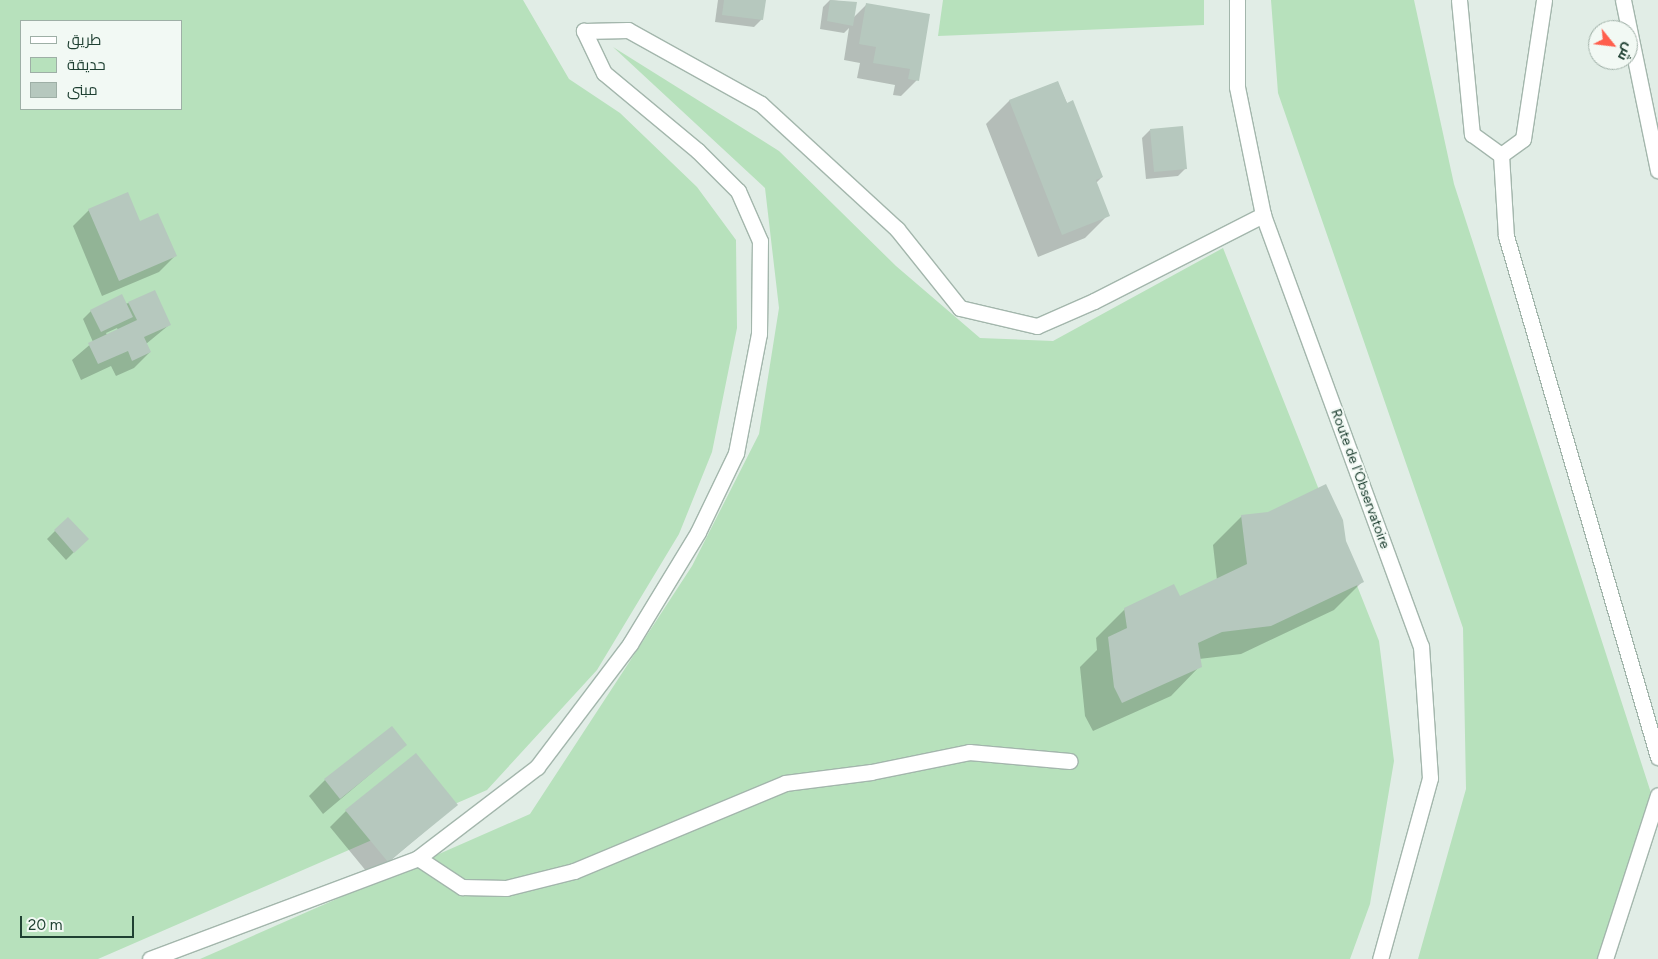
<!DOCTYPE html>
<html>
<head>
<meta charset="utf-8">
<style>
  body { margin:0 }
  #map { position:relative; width:1658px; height:959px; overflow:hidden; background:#e1ede6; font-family:Figtree,Cairo,sans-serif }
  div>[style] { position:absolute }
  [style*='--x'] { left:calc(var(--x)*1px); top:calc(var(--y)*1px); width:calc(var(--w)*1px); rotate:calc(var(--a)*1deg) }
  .green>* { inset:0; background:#b7e1bc }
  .shadow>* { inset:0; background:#0003 }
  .building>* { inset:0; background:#b6c8be }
  .roads { filter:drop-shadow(1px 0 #a3b6ac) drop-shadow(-1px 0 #a3b6ac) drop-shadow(0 1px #a3b6ac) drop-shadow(0 -1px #a3b6ac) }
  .minor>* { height:15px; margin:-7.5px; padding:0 7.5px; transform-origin:7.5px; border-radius:7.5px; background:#fff }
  span { translate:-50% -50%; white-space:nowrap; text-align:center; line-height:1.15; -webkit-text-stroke:4px #f2f9f4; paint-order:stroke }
  .street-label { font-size:14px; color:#1f4032 }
  .legend { position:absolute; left:20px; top:20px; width:162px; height:90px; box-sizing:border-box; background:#f2f9f4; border:1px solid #9eafa6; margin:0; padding:6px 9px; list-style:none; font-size:15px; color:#1f4032 }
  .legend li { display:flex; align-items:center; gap:10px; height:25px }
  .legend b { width:25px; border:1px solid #9eafa6 }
  .north { position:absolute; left:1588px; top:20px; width:50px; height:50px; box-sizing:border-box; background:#f2f9f4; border:1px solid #9eafa6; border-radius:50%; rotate:119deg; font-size:14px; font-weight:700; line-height:20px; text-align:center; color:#1f4032 }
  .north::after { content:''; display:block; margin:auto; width:18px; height:22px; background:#ff5f4d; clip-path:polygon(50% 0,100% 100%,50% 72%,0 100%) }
  .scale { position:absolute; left:20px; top:916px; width:114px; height:22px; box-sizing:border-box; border:2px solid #1f4032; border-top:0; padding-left:6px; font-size:15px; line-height:18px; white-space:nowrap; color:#1f4032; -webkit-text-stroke:4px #f2f9f4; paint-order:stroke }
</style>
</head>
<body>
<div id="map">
  <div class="green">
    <div style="clip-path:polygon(evenodd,0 0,523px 0,569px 79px,620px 113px,697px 187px,736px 240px,737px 328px,712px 452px,679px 534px,597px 670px,487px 790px,98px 959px,0 959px,0 0,21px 21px,181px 21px,181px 109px,21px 109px,21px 21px)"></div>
    <div style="clip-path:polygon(943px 0,1204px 0,1204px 25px,938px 36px)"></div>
    <div style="clip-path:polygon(1271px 0,1414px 0,1454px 184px,1651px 793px,1613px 959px,1418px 959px,1466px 789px,1463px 628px,1278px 93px)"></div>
    <div style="clip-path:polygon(613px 47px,779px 151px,896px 266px,980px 338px,1053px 341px,1223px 248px,1379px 641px,1394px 761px,1370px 904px,1350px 959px,200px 959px,530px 814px,692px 566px,759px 434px,779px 308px,765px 188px)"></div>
  </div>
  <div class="shadow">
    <div style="clip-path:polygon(718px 0,765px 0,762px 19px,754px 27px,715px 22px)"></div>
    <div style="clip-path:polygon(830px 0,855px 3px,853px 18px,867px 4px,929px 15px,917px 80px,901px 96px,893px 95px,895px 85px,857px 78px,860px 63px,844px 60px,849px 28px,844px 33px,820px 29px,823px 7px)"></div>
    <div style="clip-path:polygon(1057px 82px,1102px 177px,1096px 183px,1108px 215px,1085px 238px,1038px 257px,986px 124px,1009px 101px)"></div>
    <div style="clip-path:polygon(1150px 130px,1186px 168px,1178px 176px,1146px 179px,1142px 138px)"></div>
    <div style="clip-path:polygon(89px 210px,139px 223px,175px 256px,159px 272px,102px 296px,73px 226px)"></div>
    <div style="clip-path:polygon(evenodd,129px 303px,169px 325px,146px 344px,150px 352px,134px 368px,116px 376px,111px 366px,81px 380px,72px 360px,93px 342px,83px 319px,91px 311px,129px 303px,117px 328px,118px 330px,107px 335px,106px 333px,117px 328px)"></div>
    <div style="clip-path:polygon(1242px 516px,1363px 581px,1334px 610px,1241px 654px,1199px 659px,1200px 666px,1171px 696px,1093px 731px,1085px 716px,1080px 667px,1097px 650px,1096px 638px,1125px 609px,1179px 597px,1217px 580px,1213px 545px)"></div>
    <div style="clip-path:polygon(68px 518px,87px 539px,66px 560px,47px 539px)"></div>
    <div style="clip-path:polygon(405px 745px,323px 814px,309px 796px,325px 780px)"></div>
    <div style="clip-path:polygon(456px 805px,371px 877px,330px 827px,346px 811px)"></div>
  </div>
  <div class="building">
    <div style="clip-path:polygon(724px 0,766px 0,763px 20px,722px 15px)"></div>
    <div style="clip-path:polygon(830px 0,857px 2px,853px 26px,827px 21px)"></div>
    <div style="clip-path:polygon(866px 3px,930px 14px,919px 81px,908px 79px,910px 69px,873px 63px,876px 47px,859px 44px)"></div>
    <div style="clip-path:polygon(1058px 81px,1067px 103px,1073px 100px,1103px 177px,1096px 180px,1110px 216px,1062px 235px,1009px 100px)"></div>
    <div style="clip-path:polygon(1183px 126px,1187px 169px,1154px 172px,1150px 129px)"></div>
    <div style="clip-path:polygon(128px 192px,140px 221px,158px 213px,177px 256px,119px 281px,88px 209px)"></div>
    <div style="clip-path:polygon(155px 290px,171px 325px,144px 337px,151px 352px,132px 361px,128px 351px,98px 364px,88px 343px,137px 320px,128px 302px)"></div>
    <div style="clip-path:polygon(122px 294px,133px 317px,101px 332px,90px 310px)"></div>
    <div style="clip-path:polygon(1326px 484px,1343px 520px,1346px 541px,1364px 582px,1271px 626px,1222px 632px,1198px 643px,1202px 667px,1122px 703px,1114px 687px,1108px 637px,1127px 628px,1124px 608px,1174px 584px,1180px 596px,1247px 564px,1241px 515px,1268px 512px)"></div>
    <div style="clip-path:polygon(68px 517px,89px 539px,74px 553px,54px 530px)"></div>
    <div style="clip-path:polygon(392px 726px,407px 745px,340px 799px,324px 779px)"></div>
    <div style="clip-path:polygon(416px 753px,458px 805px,388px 862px,345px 810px)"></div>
  </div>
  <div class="roads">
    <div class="minor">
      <div style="--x:1237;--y:0;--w:87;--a:90"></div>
      <div style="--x:1237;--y:87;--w:131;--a:78.5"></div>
      <div style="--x:1263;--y:215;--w:459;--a:69.9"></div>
      <div style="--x:1421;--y:646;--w:132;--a:86.1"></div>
      <div style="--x:1430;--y:778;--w:188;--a:105.4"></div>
      <div style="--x:1459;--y:0;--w:135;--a:84.5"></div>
      <div style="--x:1472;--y:134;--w:36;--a:36"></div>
      <div style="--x:1501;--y:155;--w:27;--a:-36"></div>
      <div style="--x:1523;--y:139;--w:141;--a:-81.4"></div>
      <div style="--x:1623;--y:0;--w:174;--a:78.4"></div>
      <div style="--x:1501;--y:155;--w:81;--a:86.5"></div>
      <div style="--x:1506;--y:236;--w:543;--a:73.74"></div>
      <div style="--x:418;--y:858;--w:53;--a:33.4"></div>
      <div style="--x:462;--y:887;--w:44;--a:1.3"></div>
      <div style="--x:506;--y:888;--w:70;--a:-14"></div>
      <div style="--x:574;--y:871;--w:229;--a:-22.6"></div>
      <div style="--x:785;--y:783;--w:87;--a:-7.3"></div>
      <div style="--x:871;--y:772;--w:100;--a:-11.5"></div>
      <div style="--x:969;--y:752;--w:101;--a:5.1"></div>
      <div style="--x:150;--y:959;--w:286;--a:-20.6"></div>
      <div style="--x:418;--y:858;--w:150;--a:-37.4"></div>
      <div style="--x:537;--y:767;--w:154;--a:-52.9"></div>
      <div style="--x:630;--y:644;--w:131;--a:-58.7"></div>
      <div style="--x:698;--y:532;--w:88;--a:-64.3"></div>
      <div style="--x:736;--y:453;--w:121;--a:-79.1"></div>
      <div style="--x:759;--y:334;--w:93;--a:-89.4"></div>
      <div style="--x:760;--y:241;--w:55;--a:-113.7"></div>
      <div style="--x:738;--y:191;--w:57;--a:-135"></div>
      <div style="--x:698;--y:151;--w:122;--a:-140.3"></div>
      <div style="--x:604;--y:73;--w:47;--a:-115.5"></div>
      <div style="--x:584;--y:31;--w:44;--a:-1.3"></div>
      <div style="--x:628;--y:30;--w:152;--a:29.1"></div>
      <div style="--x:761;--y:104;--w:185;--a:42.6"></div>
      <div style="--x:897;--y:229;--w:101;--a:51.4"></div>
      <div style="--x:960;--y:308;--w:79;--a:13.2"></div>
      <div style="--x:1037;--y:326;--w:62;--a:-23.7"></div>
      <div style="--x:1094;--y:301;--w:190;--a:-27"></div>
      <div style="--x:1605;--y:959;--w:172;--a:-72.1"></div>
    </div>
  </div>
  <div class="street-label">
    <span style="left:1360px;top:479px;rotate:70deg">Route de l'Observatoire</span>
  </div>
  <ul class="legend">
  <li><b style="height:6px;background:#fff"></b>طريق</li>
  <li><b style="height:14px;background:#b7e1bc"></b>حديقة</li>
  <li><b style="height:14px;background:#b6c8be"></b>مبنى</li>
  </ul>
  <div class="north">ش</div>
  <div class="scale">20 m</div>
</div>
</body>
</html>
